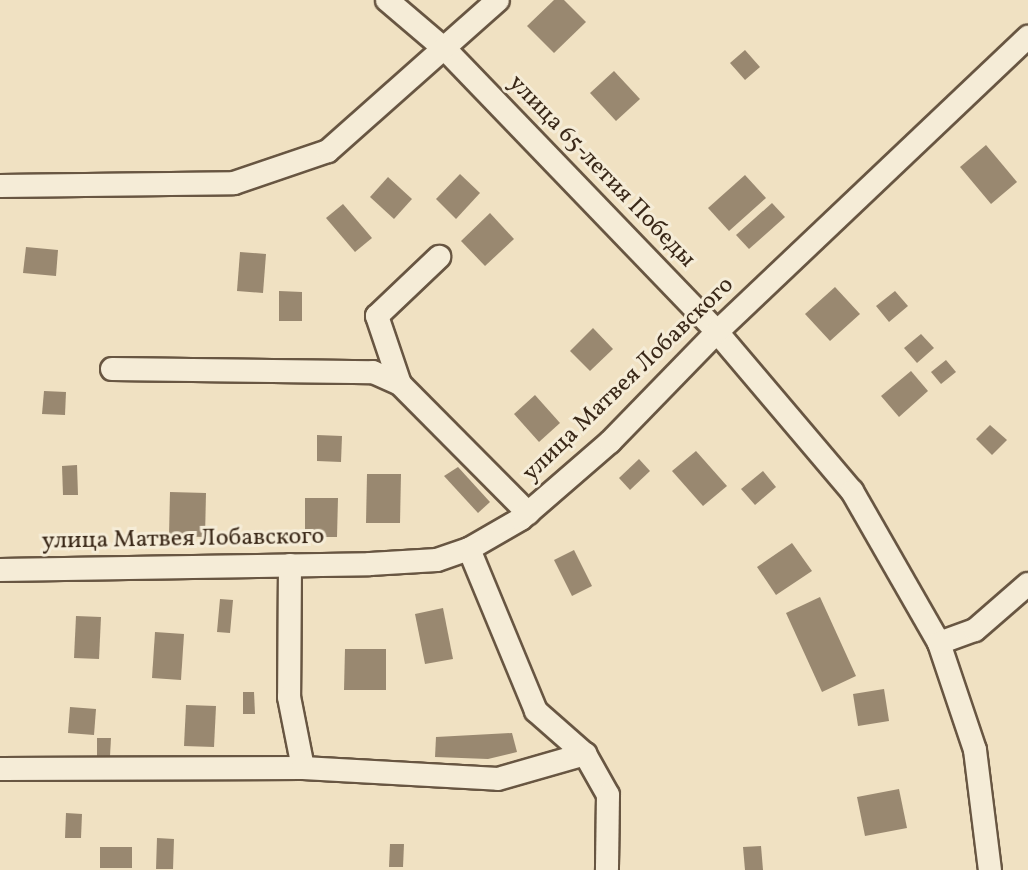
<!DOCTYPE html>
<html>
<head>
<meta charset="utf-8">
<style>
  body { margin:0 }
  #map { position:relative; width:1028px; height:870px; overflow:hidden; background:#f0e1c2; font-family:Vollkorn,serif }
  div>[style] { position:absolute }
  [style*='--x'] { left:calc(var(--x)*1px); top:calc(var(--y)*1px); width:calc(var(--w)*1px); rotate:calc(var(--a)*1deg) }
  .building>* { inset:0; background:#998870 }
  .roads { filter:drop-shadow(2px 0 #685642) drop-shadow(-2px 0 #685642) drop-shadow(0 2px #685642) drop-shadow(0 -2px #685642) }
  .minor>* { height:22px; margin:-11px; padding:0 11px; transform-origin:11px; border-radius:11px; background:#f5ecd7 }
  span { translate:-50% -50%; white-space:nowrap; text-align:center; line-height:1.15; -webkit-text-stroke:6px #f5ecd7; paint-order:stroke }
  .street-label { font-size:24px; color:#3a2818 }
</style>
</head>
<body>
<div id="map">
  <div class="building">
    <div style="clip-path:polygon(554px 0,564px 0,586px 22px,554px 53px,527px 26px)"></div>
    <div style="clip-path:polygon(745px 50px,760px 67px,745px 80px,730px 63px)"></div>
    <div style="clip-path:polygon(614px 71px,640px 99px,616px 121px,590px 93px)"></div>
    <div style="clip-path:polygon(986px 145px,1017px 182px,991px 204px,960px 167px)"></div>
    <div style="clip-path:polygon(460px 174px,480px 193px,456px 219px,436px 199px)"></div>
    <div style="clip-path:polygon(745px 175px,766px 198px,729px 231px,708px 208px)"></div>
    <div style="clip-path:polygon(388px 177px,412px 199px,394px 219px,370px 197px)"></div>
    <div style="clip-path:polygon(772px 203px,785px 217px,749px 249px,736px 235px)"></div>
    <div style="clip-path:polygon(343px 204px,372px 238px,355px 252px,326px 218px)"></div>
    <div style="clip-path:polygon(490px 213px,514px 239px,485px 266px,461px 241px)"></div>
    <div style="clip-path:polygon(26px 247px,58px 250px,56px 276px,23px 273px)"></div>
    <div style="clip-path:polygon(240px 252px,266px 254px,263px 293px,237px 291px)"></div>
    <div style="clip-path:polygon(835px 287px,860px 314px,830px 341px,805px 314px)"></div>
    <div style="clip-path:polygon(279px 291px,302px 292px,302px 321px,279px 321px)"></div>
    <div style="clip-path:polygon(895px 291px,908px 306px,889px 322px,876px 306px)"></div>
    <div style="clip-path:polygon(593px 328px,613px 349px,590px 371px,570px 351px)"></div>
    <div style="clip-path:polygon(921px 334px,934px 348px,917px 363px,904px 348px)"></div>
    <div style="clip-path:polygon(946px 360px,956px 372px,941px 384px,931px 372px)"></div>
    <div style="clip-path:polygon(911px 371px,928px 391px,899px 417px,881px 396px)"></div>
    <div style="clip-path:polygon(44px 391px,66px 392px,65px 415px,42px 414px)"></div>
    <div style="clip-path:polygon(535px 395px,560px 423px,539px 442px,514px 414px)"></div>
    <div style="clip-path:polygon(990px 425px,1007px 440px,992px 455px,976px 439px)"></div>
    <div style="clip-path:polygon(317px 435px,342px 436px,341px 462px,317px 461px)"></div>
    <div style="clip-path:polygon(696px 451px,727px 486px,703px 506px,672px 471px)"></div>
    <div style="clip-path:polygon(639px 459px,650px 471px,630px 490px,619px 478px)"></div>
    <div style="clip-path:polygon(77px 465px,78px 495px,63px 495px,62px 466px)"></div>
    <div style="clip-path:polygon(458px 467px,490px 502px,478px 513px,444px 476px)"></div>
    <div style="clip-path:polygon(763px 471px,776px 487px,755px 505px,741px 489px)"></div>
    <div style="clip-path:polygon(367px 474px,401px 474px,400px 523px,366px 523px)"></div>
    <div style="clip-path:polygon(170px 492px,206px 493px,205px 537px,169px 536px)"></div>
    <div style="clip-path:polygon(305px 498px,338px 498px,337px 537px,305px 537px)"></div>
    <div style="clip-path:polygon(792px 543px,812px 571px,776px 595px,757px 567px)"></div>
    <div style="clip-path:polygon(574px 550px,592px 586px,572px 596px,554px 560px)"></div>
    <div style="clip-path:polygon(820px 597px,856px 676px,822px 692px,786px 613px)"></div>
    <div style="clip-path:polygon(220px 599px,233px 600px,230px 633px,217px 632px)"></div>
    <div style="clip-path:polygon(443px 608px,453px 659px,425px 664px,415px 614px)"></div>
    <div style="clip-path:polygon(76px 616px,101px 617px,99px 659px,74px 658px)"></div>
    <div style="clip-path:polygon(155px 632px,184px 634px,181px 680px,152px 678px)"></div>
    <div style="clip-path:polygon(345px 649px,386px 649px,386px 690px,344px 690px)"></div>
    <div style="clip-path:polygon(884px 689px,889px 721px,858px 726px,853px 694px)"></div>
    <div style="clip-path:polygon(243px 692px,254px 692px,255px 714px,243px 714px)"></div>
    <div style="clip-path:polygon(186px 705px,216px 706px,214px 747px,184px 746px)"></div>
    <div style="clip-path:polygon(70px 707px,96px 709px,94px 735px,68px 733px)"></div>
    <div style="clip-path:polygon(512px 733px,517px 752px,488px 759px,435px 757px,436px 737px)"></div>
    <div style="clip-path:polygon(97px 738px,111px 738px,110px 756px,97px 756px)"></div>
    <div style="clip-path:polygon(899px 789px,907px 828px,865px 836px,857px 797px)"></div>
    <div style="clip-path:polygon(66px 813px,82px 814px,81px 838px,65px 838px)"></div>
    <div style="clip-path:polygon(157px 838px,174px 839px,173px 869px,156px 869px)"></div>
    <div style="clip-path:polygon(390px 844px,404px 844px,403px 867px,389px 867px)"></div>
    <div style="clip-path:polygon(761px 846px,763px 870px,745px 870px,743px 847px)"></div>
    <div style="clip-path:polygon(100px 847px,132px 847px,132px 868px,100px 868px)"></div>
  </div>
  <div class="roads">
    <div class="minor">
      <div style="--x:387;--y:0;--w:79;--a:40.4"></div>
      <div style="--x:447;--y:51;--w:390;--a:46.1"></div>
      <div style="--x:717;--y:332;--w:209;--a:49.7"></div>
      <div style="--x:852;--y:491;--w:175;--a:60.2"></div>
      <div style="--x:939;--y:643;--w:113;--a:71.4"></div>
      <div style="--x:975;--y:750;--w:121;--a:82.9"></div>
      <div style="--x:0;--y:186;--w:234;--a:-0.7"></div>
      <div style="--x:234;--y:183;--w:99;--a:-18.8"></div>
      <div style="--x:328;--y:151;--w:227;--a:-41.6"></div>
      <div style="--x:112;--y:369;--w:261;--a:0.7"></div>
      <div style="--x:373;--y:372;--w:30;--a:24"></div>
      <div style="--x:400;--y:384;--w:182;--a:45.2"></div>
      <div style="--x:400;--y:384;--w:72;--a:-108.7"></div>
      <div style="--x:377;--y:316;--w:86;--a:-43.6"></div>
      <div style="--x:469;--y:549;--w:175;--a:67.5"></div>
      <div style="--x:536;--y:711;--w:65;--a:41.3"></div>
      <div style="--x:290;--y:565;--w:132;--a:90.4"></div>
      <div style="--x:289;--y:697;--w:72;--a:78.8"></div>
      <div style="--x:0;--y:570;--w:370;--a:-0.9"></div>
      <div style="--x:370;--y:564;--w:67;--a:-3.4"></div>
      <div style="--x:437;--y:560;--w:34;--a:-19"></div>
      <div style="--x:469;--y:549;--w:60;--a:-30"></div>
      <div style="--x:521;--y:519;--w:118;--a:-40.9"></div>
      <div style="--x:610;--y:442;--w:153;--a:-45.8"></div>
      <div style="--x:717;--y:332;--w:429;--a:-43.5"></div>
      <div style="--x:939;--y:643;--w:38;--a:-20"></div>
      <div style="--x:975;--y:630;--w:70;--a:-41"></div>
      <div style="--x:0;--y:769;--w:303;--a:-0.2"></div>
      <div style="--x:303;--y:768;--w:195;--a:3.2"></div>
      <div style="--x:498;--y:779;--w:91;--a:-16"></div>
      <div style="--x:585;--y:754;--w:47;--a:60.7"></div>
      <div style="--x:608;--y:795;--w:75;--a:90.8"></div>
    </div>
  </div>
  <div class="street-label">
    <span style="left:601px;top:172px;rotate:46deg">улица 65-летия Победы</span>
    <span style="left:629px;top:380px;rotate:-44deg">улица Матвея Лобавского</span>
    <span style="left:183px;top:540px;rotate:-1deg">улица Матвея Лобавского</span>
  </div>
</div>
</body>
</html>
